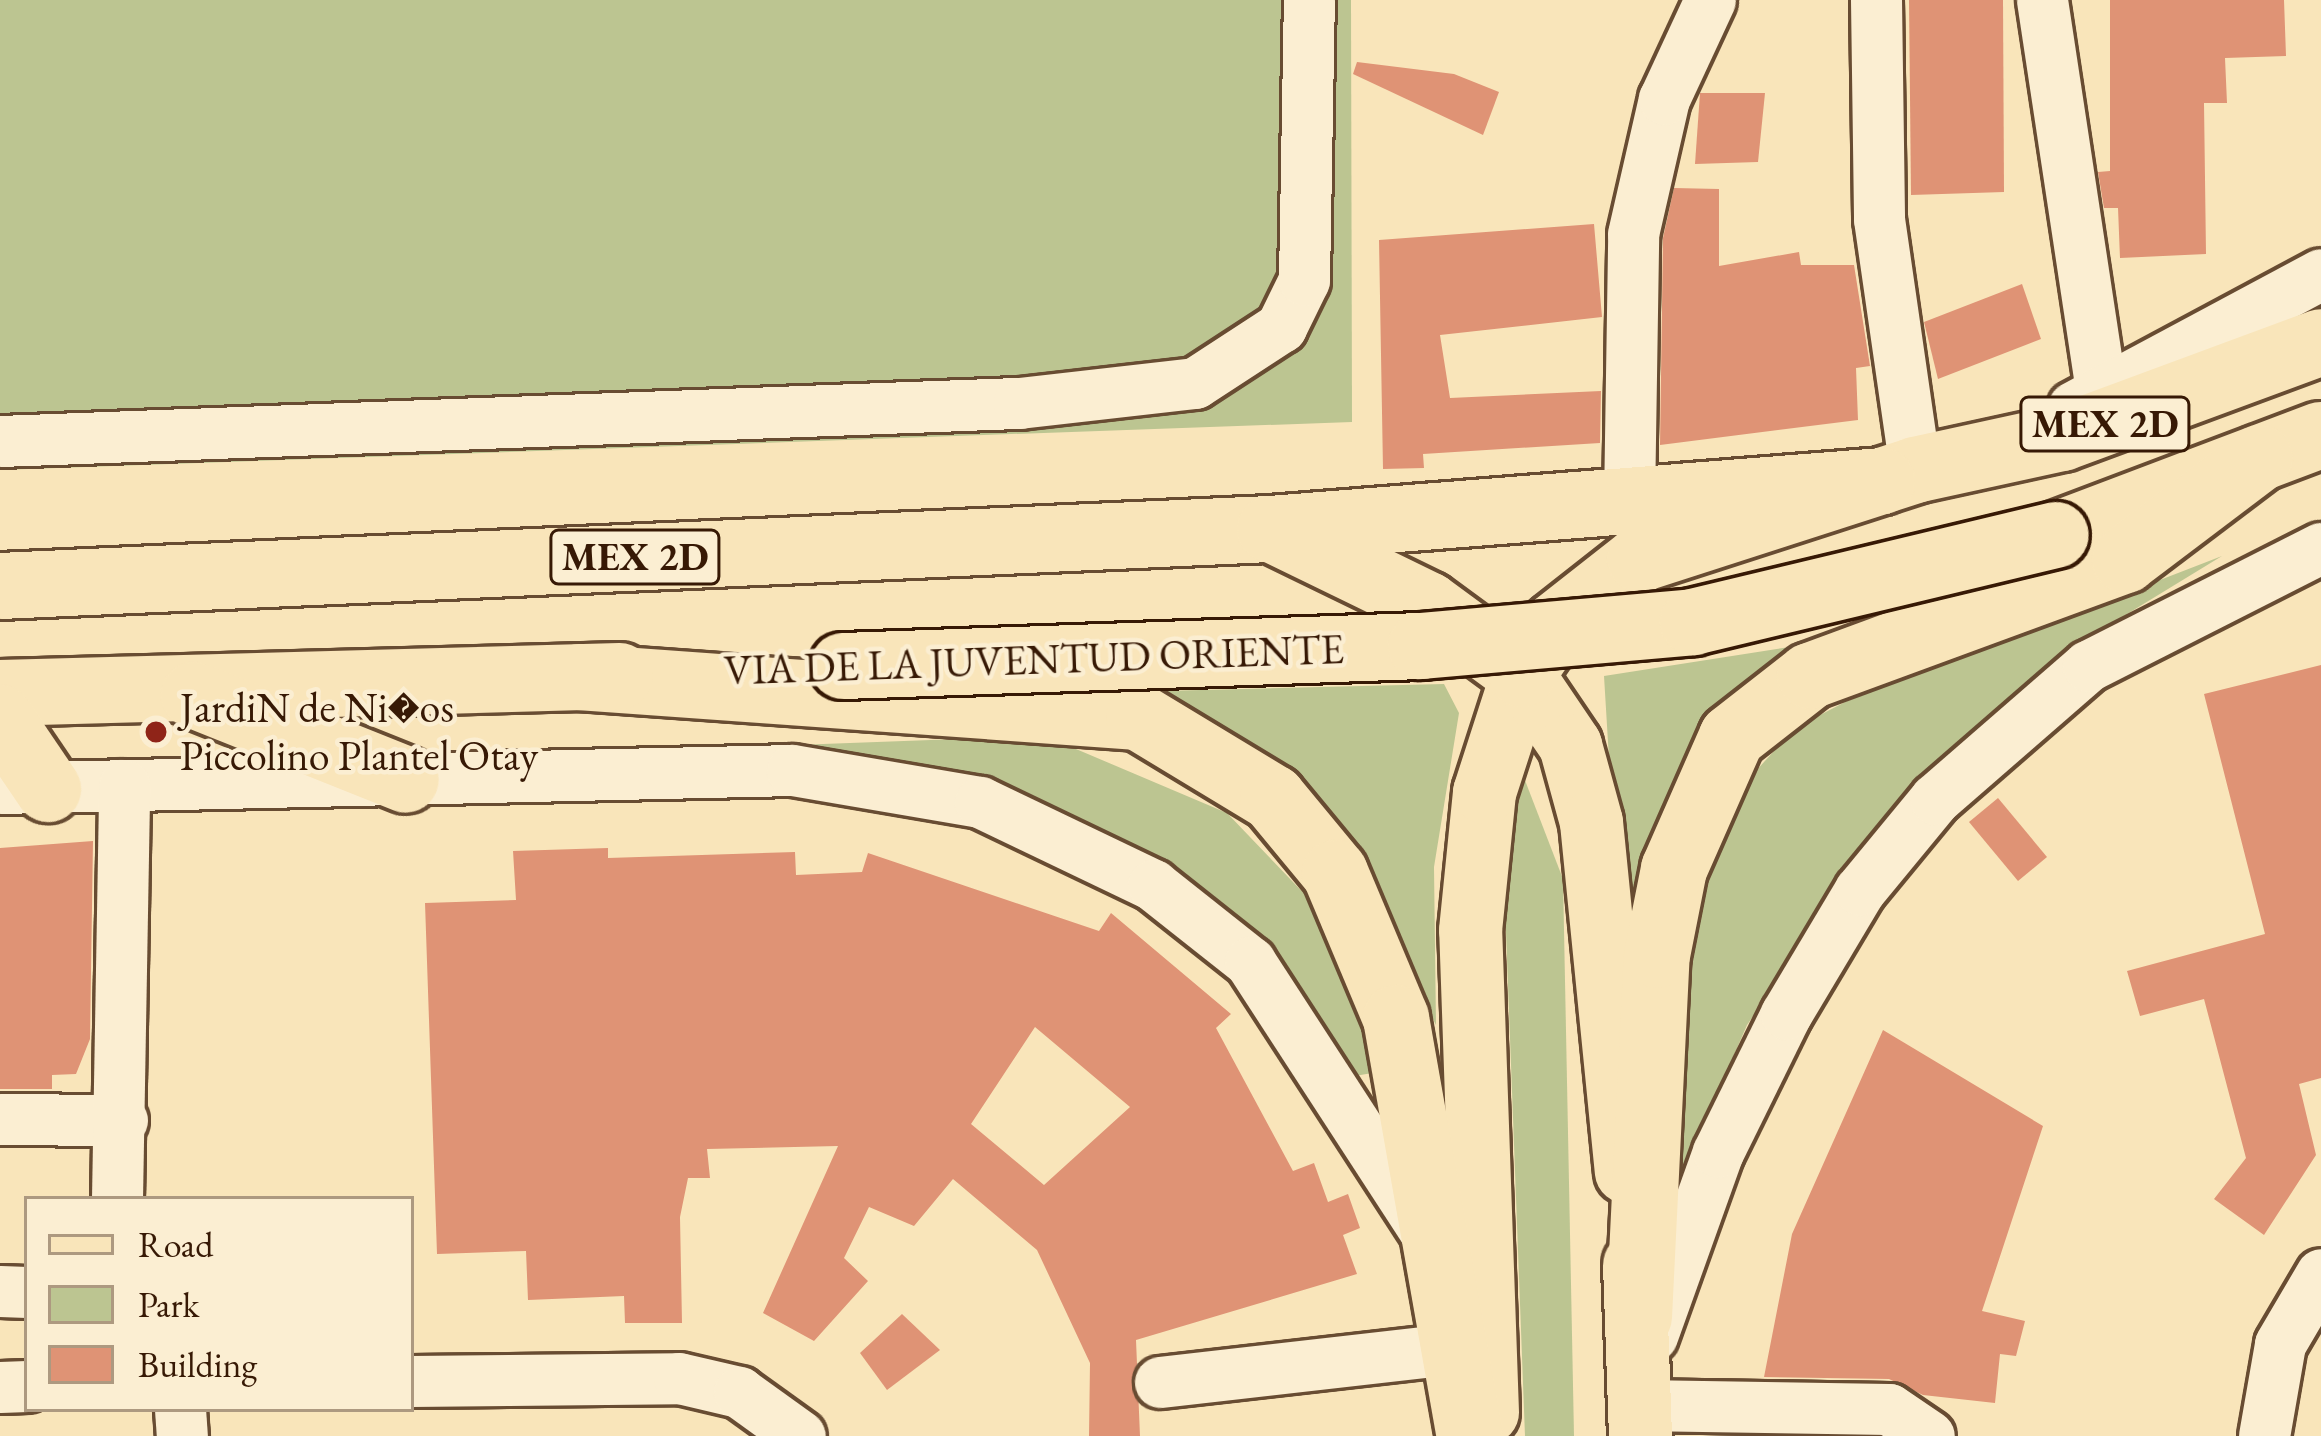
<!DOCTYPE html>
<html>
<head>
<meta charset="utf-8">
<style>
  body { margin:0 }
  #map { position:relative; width:2321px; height:1436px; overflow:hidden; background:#f9e5ba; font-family:"EB Garamond",serif }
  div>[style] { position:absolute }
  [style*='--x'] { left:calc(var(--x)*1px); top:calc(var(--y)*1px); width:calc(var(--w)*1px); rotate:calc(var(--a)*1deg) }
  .green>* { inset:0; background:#bcc591 }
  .building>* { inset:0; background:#df9375 }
  .roads { filter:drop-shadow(3px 0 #684c32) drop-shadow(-3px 0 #684c32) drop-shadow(0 3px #684c32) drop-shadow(0 -3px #684c32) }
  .minor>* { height:51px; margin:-25.5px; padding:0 25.5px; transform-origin:25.5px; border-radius:25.5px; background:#fbeed2 }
  .major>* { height:63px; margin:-31.5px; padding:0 31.5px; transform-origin:31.5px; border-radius:31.5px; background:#f9e5ba }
  .highway>* { height:66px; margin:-33px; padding:0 33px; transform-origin:33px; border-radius:33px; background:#f9e5ba }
  .bridges { filter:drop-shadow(3px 0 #371905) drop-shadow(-3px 0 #371905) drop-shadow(0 3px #371905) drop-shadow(0 -3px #371905) }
  .highway-bridge>* { height:66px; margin:-33px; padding:0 33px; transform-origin:33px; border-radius:33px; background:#f9e5ba }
  .dots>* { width:33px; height:33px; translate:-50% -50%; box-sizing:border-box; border:6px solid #fbeed2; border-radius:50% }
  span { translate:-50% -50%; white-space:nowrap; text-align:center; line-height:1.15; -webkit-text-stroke:9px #fbeed2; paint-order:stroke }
  .shield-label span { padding:3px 9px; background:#fbeed2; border:3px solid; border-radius:9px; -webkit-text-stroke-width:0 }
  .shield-label { font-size:39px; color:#371905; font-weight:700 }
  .street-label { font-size:42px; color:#371905 }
  .poi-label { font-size:42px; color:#371905 }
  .left { translate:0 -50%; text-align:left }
  .legend { position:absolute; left:24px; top:1196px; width:390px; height:216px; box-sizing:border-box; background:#fbeed2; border:3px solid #ad9980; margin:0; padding:15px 21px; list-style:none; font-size:36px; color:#371905 }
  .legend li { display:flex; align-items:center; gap:24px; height:60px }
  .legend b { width:60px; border:3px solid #ad9980 }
</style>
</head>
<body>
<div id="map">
  <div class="green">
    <div style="clip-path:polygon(0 0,1351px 0,1352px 422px,0 470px)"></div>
    <div style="clip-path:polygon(2222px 556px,2096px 633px,1985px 721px,1885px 822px,1747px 1025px,1682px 1175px,1691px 920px,1719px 828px,1754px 773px,1795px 728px,1847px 701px)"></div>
    <div style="clip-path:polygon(1867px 635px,1689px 757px,1639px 892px,1627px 1055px,1604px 676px)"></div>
    <div style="clip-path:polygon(1444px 684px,1459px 713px,1434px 867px,1436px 1025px,1349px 853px,1079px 693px)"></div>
    <div style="clip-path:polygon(985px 738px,1076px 749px,1227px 813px,1316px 906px,1362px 1001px,1378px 1072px,1349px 1077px,1022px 801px,496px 756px)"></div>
    <div style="clip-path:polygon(1521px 770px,1563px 879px,1574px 1436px,1525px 1436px,1504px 879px,1505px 812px)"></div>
  </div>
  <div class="building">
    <div style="clip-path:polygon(1909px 0,2003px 0,2004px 192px,1911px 195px)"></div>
    <div style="clip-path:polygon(2110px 0,2284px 0,2286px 56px,2225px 58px,2227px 103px,2204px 103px,2206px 254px,2120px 258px,2118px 208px,2104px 208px,2098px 172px,2110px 171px)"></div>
    <div style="clip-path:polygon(1357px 62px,1454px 74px,1499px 92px,1483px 135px,1353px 74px)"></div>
    <div style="clip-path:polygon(1700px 93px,1765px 93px,1758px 162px,1695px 164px)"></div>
    <div style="clip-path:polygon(1674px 188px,1719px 189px,1719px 266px,1799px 252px,1801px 265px,1854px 265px,1870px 366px,1856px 368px,1858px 420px,1660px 445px,1663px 238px)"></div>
    <div style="clip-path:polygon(1594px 224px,1602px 317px,1440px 335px,1450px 398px,1601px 391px,1600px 443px,1423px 454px,1424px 468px,1383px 469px,1379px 240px)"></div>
    <div style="clip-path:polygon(2022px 284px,2041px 339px,1938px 379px,1924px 322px)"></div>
    <div style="clip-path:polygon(2321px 665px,2321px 1078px,2299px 1084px,2316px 1155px,2264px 1235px,2214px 1199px,2246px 1158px,2204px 999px,2140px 1016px,2127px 971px,2265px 934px,2204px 694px)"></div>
    <div style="clip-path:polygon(1998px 798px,2047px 857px,2018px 881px,1969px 822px)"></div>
    <div style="clip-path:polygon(93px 841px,90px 1039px,76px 1074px,52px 1075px,52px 1089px,0 1089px,0 848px)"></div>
    <div style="clip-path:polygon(evenodd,608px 848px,608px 858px,795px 852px,796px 875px,862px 872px,868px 853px,1099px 931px,1111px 913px,1231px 1014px,1216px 1028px,1293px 1171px,1314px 1163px,1328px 1202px,1348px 1194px,1360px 1228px,1343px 1235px,1357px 1274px,1136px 1340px,1140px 1436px,1089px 1436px,1090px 1363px,1037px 1250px,953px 1179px,914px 1226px,869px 1207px,844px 1258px,868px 1281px,814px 1341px,763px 1313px,838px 1146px,707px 1149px,710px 1178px,688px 1178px,680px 1217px,682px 1323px,625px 1323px,624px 1296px,528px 1300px,526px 1251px,437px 1254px,425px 903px,516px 900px,513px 851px,608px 848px,1035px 1027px,1130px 1107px,1044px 1185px,971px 1124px,1035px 1027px)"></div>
    <div style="clip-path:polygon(1883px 1030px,2043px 1126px,1982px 1311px,2025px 1321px,2016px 1356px,2000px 1354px,1995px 1403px,1923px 1395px,1889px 1379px,1764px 1377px,1792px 1234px)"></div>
    <div style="clip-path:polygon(902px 1314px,940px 1350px,887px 1390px,860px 1353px)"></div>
  </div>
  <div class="roads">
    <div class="minor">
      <div style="--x:1876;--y:0;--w:219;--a:89.2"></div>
      <div style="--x:1879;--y:219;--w:254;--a:81.8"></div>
      <div style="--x:2042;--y:0;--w:428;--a:81.4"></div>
      <div style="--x:2073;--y:407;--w:281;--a:-28.2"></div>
      <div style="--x:0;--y:441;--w:1020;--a:-2.14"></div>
      <div style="--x:1019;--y:403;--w:177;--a:-6.5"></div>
      <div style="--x:1195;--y:383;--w:103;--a:-33.1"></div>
      <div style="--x:1281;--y:327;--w:52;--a:-63.9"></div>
      <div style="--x:1304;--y:280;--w:280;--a:-89"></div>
      <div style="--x:1629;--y:503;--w:269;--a:-89.1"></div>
      <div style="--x:1633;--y:234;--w:139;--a:-77.1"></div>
      <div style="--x:1664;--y:99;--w:109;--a:-65.1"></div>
      <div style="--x:0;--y:788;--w:792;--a:-1.3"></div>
      <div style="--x:792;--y:770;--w:191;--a:9.7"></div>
      <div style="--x:980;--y:802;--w:192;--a:25.6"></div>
      <div style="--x:1153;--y:885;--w:124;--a:38.4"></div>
      <div style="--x:1250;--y:962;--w:325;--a:57"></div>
      <div style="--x:0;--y:1119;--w:122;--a:0.5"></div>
      <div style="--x:117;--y:1199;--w:414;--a:-89"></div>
      <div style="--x:0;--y:1291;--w:27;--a:2"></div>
      <div style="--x:1652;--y:1336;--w:195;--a:-70.3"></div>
      <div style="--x:1718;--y:1152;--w:154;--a:-63.8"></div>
      <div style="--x:1786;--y:1014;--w:144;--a:-59.2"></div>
      <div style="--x:1860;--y:890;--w:118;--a:-50.5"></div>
      <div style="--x:1935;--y:799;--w:203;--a:-41"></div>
      <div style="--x:2088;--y:666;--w:261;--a:-26.9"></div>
      <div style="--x:411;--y:1381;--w:268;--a:-0.6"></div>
      <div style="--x:679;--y:1378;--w:62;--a:13.1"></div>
      <div style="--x:739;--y:1392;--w:75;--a:35.8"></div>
      <div style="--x:1160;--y:1382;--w:327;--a:-6.5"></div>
      <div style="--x:0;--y:1387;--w:27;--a:-2"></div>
      <div style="--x:1640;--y:1405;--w:249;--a:0.9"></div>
      <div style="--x:1889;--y:1409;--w:48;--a:34"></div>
      <div style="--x:180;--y:1409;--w:27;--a:86"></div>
      <div style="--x:2264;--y:1436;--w:93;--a:-80.1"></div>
      <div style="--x:2280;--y:1344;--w:81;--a:-59.6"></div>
    </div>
    <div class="major">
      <div style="--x:1634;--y:1264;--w:172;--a:88"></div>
      <div style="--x:1487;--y:1412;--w:482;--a:-92"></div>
      <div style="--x:1470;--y:930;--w:139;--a:-84.2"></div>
      <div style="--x:1484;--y:792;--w:124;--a:-72.1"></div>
      <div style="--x:1522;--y:674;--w:86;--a:55.9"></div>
      <div style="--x:1570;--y:745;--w:80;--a:74.7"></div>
      <div style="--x:1591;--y:822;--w:351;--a:84.3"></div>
    </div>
    <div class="highway">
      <div style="--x:1278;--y:532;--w:167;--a:26"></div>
      <div style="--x:1428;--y:605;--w:117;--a:36.3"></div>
      <div style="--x:1522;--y:674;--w:58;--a:-55.5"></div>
      <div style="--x:1555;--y:626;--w:108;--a:-38.2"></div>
      <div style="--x:1640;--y:559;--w:289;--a:-17.9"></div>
      <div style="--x:1915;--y:470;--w:150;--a:-12.3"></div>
      <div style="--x:2062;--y:438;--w:276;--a:-20.3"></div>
      <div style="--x:2056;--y:535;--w:283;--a:-20.7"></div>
      <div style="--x:0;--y:586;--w:1271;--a:-2.57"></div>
      <div style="--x:1270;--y:529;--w:614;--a:-4.48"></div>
      <div style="--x:579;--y:677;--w:561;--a:4.09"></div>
      <div style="--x:1139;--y:717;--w:157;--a:31.2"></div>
      <div style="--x:1273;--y:798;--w:97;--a:50.4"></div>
      <div style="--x:1335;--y:873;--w:157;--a:67.2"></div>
      <div style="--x:1396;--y:1018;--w:424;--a:80"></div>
      <div style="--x:0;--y:693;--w:620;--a:-1.57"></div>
      <div style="--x:194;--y:695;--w:228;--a:21.8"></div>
      <div style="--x:0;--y:718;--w:86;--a:55.9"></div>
      <div style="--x:1639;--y:1317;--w:362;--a:-87.2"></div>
      <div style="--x:1657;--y:955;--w:88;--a:-78.8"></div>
      <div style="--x:1674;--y:869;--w:144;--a:-66.3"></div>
      <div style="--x:1732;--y:737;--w:99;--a:-38"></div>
      <div style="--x:1810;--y:676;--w:336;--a:-20.2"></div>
      <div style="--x:2125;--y:560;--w:169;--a:-37.1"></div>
    </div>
  </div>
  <div class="bridges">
    <div class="highway-bridge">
      <div style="--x:843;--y:666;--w:578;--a:-1.98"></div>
      <div style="--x:1421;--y:646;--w:273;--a:-5"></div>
      <div style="--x:1693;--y:622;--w:373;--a:-13.5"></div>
    </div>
  </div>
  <div class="dots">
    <div style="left:156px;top:732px;background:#8f2418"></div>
  </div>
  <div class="shield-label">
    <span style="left:2105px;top:424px">MEX 2D</span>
    <span style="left:635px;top:557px">MEX 2D</span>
  </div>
  <div class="street-label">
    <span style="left:1034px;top:660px;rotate:-2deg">VIA DE LA JUVENTUD ORIENTE</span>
  </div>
  <div class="poi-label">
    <span class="left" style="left:180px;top:732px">JardiN de Ni�os<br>Piccolino Plantel Otay</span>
  </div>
  <ul class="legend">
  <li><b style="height:15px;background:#f9e5ba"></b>Road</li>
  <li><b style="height:33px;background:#bcc591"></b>Park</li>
  <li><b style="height:33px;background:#df9375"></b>Building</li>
  </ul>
</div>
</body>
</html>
